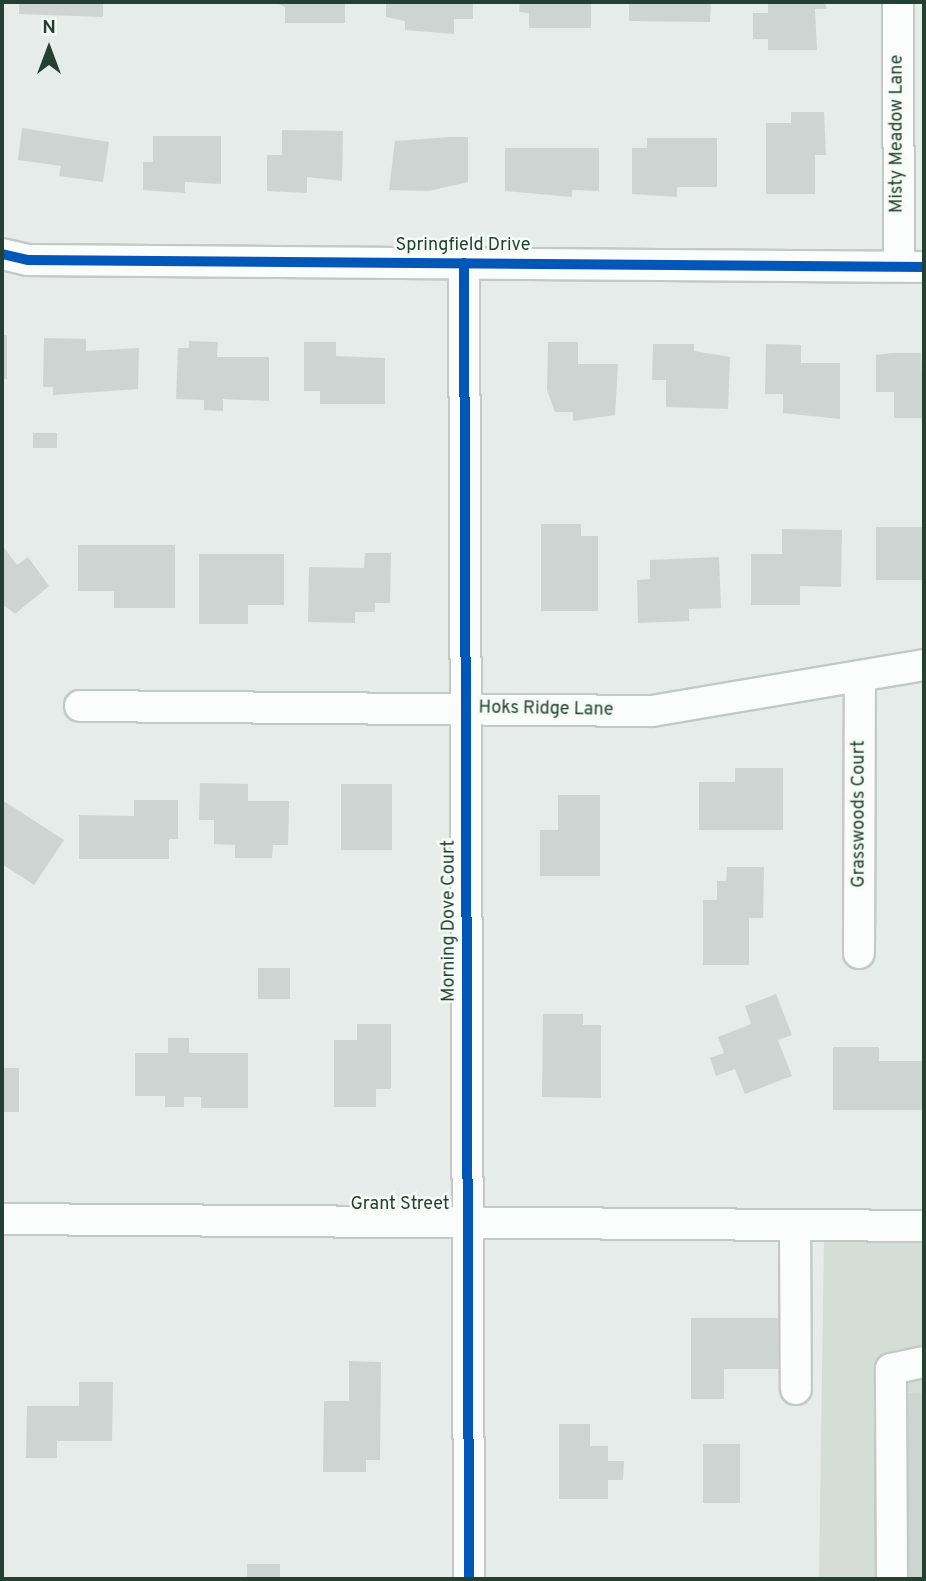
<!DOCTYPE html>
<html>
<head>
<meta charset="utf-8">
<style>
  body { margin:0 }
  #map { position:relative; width:926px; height:1581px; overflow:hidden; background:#e6ece9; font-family:Overpass,sans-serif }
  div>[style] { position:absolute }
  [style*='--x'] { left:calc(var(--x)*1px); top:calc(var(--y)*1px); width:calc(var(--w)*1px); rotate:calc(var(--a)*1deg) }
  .built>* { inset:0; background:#d4ddd8 }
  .building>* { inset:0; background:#ced4d1 }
  .roads { filter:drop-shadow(2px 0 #c3c9c6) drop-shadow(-2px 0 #c3c9c6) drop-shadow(0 2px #c3c9c6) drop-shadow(0 -2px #c3c9c6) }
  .minor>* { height:30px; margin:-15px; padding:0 15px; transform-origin:15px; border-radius:15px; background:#fbfcfc }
  .cycleway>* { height:10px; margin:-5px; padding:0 5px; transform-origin:5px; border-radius:5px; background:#0057b8 }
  span { translate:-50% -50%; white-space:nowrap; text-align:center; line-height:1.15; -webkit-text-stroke:5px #f4faf6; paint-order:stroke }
  .street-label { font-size:18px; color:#234034 }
  .frame { position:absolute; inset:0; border:4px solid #234034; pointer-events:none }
  .north { position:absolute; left:14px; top:14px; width:70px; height:70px; -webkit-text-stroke:5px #f4faf6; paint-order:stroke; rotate:0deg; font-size:19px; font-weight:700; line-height:28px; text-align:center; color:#234034 }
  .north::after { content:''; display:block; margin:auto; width:24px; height:32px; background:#234034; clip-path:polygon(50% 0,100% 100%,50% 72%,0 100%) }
</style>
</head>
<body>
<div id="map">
  <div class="built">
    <div style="clip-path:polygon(824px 1240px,924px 1240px,924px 1579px,819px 1579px)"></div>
  </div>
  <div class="building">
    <div style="clip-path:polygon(19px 2px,103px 2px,103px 17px,19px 14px)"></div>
    <div style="clip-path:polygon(274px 2px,345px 2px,345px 23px,285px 23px,285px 7px)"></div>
    <div style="clip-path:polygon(386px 2px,473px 2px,473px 19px,454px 19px,454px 34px,405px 30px,405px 21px,386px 17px)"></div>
    <div style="clip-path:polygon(520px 2px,591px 2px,591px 28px,529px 28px,529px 13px,519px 12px)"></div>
    <div style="clip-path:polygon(629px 2px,711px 2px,710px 22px,629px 21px)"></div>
    <div style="clip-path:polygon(768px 2px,825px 2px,827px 9px,815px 9px,817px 50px,768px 50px,768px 39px,753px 39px,753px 13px,768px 13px)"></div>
    <div style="clip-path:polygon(791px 112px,824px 112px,826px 155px,815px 155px,815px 194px,766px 194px,766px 123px,791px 123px)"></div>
    <div style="clip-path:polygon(22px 128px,109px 142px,103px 182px,59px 176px,61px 166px,18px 160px)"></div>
    <div style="clip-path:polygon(282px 130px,343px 131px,342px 181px,307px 177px,307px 193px,267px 191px,267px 155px,282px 155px)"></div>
    <div style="clip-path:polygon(153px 136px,221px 136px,221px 184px,185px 182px,185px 193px,143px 190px,143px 162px,153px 162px)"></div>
    <div style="clip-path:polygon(450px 137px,468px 137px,468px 182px,429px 191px,389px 190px,395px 141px)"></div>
    <div style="clip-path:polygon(647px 138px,717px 138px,717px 187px,677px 187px,677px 197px,632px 194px,632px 148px,647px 148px)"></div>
    <div style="clip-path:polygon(505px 148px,599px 148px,599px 191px,572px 190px,572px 197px,505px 191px)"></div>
    <div style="clip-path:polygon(2px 335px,7px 335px,7px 379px,2px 379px)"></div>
    <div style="clip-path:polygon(44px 338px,86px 339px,86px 351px,139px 348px,138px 389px,53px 395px,53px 387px,43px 387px)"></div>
    <div style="clip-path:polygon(189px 341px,218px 342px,217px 357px,269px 357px,269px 401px,223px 399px,223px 411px,204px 410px,204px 400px,176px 399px,178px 348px,189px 348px)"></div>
    <div style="clip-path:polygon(304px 342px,336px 342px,336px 356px,385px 358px,385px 404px,320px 404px,320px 391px,304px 391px)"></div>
    <div style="clip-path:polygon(548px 342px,578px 342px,578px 364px,618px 364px,615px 415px,573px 421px,573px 412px,555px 412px,547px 390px)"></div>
    <div style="clip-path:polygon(653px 344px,694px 344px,694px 351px,730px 357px,728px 409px,666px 407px,666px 380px,652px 380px)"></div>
    <div style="clip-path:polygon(766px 344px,801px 345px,801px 363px,840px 363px,840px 419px,783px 413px,783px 394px,765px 394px)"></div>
    <div style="clip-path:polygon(892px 353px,921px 353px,924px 418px,894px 418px,894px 392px,876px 392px,876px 355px)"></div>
    <div style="clip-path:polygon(33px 433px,57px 433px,57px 448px,33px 448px)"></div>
    <div style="clip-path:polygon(541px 524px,581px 524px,581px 536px,598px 536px,598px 611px,541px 611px)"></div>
    <div style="clip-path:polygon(876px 527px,924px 527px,924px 580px,876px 580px)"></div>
    <div style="clip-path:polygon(782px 529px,842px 530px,841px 587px,800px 586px,800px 605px,751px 605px,751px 554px,782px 554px)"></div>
    <div style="clip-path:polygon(2px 545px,17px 565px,28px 557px,49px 586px,15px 614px,2px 604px)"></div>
    <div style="clip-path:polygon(78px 545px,175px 545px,175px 608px,114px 608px,114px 591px,78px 591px)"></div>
    <div style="clip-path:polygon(365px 553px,391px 553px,390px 603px,375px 603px,375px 612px,355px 612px,355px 623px,308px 622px,309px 567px,364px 568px)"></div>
    <div style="clip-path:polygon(199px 554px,284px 554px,284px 605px,248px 605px,248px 624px,199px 624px)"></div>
    <div style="clip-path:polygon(719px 557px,721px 608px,689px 609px,689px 621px,638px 623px,637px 580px,650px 579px,650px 560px)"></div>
    <div style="clip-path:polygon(735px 768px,783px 768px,783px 830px,699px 830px,699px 782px,735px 782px)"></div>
    <div style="clip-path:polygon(200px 783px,248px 784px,248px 801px,289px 801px,288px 845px,273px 845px,272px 858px,235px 858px,235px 845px,214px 844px,214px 820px,199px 820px)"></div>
    <div style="clip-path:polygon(341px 784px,392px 784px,392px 850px,341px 850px)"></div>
    <div style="clip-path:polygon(558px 795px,600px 795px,600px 876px,540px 876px,540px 830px,558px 830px)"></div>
    <div style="clip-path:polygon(2px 800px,64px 840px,34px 885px,2px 864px)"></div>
    <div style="clip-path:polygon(134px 800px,178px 800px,178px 839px,169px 839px,169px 859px,79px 859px,79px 815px,134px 816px)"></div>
    <div style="clip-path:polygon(727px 867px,764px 867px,763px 918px,749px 918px,749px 965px,703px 965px,703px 900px,717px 900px,717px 881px,726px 881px)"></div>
    <div style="clip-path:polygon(258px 968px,290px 968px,290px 999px,258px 999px)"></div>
    <div style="clip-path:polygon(776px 994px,792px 1035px,778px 1040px,792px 1076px,745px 1094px,735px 1069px,716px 1076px,710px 1058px,724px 1053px,718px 1037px,751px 1024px,745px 1006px)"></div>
    <div style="clip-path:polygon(543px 1014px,583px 1014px,583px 1025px,601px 1025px,601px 1098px,542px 1097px)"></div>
    <div style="clip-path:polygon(357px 1024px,391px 1024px,391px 1089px,376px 1089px,376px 1107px,334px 1107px,334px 1040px,357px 1040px)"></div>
    <div style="clip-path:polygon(168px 1038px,189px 1038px,189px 1053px,248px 1053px,248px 1108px,201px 1108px,201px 1097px,184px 1097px,184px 1107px,165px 1107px,165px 1096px,135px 1096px,135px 1053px,168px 1053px)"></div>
    <div style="clip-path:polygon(833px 1047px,879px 1047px,879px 1061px,924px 1061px,924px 1110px,833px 1110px)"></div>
    <div style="clip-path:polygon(2px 1068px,19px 1068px,19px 1112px,2px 1112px)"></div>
    <div style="clip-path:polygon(691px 1318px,778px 1318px,778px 1369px,724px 1369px,724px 1399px,691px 1399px)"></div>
    <div style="clip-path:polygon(349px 1361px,381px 1362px,380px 1460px,366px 1460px,366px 1472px,323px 1472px,324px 1401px,349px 1401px)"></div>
    <div style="clip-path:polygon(79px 1382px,113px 1382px,112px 1441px,57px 1441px,57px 1458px,26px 1458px,27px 1406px,79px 1406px)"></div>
    <div style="clip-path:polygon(909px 1393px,924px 1394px,924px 1579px,907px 1579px)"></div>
    <div style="clip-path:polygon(559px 1424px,590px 1424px,590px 1446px,608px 1446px,608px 1461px,624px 1461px,623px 1480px,608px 1480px,608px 1499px,559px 1499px)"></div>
    <div style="clip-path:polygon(703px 1444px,740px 1444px,740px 1503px,703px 1503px)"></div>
    <div style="clip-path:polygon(247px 1564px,280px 1564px,280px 1579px,247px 1579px)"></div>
  </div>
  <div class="roads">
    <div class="minor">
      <div style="--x:898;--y:2;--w:264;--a:89.8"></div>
      <div style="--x:2;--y:254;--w:27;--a:13"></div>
      <div style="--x:28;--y:260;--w:896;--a:0.45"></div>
      <div style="--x:464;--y:263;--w:1316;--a:89.78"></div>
      <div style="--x:80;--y:706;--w:572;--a:0.5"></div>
      <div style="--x:652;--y:711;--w:276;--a:-9.6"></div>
      <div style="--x:859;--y:953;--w:277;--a:-89.8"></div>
      <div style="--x:2;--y:1219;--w:922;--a:0.43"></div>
      <div style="--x:795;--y:1225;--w:164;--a:89.7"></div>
      <div style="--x:892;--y:1579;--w:210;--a:-90.3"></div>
      <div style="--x:891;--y:1369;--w:34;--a:-12"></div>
    </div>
  </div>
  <div class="cycleway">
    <div style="--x:2;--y:254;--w:27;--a:13"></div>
    <div style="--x:28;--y:260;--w:896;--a:0.45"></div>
    <div style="--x:464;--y:263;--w:1316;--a:89.78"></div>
  </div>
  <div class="street-label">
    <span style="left:898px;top:134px;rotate:-90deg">Misty Meadow Lane</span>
    <span style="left:463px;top:246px">Springfield Drive</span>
    <span style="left:546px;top:710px;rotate:1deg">Hoks Ridge Lane</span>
    <span style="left:860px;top:814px;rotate:-90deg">Grasswoods Court</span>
    <span style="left:450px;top:921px;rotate:-90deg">Morning Dove Court</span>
    <span style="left:400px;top:1205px">Grant Street</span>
  </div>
  <div class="frame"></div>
  <div class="north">N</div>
</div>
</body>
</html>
